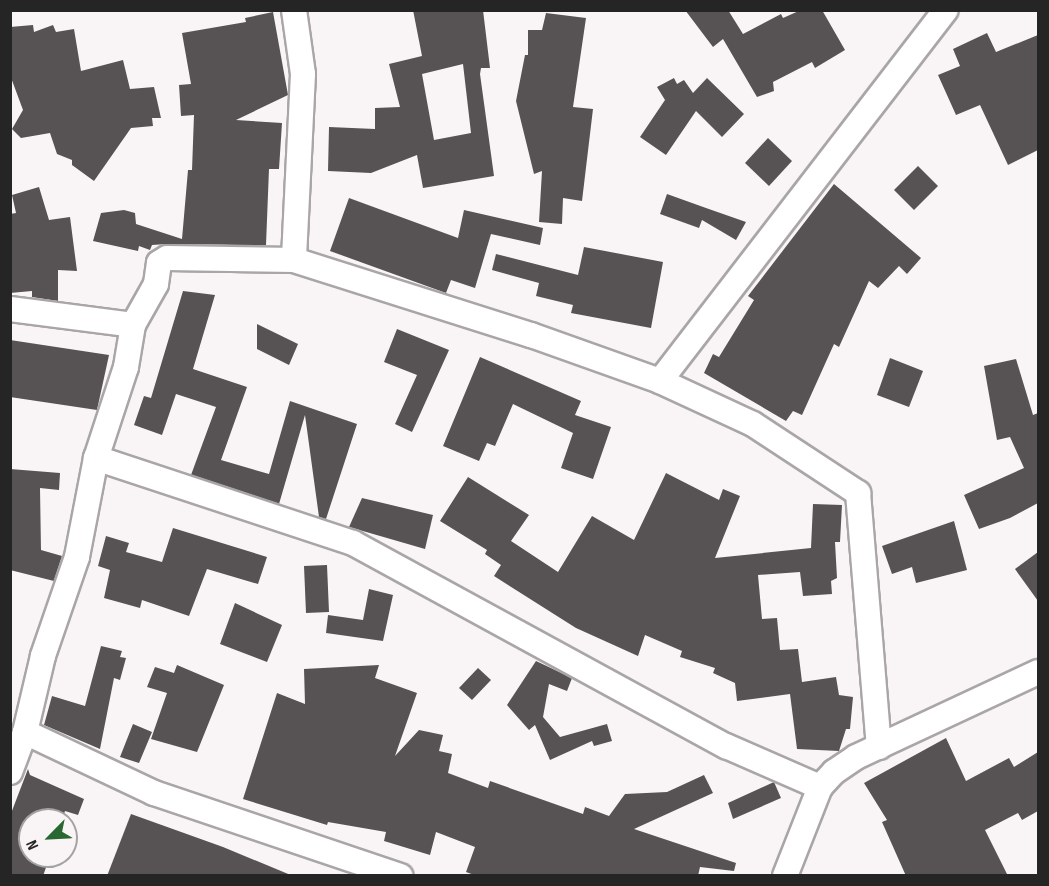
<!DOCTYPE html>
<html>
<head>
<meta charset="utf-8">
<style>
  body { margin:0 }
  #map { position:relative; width:1049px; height:886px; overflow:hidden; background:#f9f5f6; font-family:"Sofia Sans Condensed",sans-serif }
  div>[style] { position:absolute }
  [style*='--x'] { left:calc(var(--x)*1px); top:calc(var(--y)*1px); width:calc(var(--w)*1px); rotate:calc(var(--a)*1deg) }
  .building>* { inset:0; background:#575354 }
  .roads { filter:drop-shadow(2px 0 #aaa6a7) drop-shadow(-2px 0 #aaa6a7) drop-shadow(0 2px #aaa6a7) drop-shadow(0 -2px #aaa6a7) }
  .street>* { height:24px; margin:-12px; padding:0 12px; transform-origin:12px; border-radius:12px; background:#fff }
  span { translate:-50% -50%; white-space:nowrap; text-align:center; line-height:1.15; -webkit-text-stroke:6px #f9f5f6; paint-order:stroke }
  .frame { position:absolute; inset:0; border:12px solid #262525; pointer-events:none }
  .north { position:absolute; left:18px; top:808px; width:60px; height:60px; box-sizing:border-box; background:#f9f5f6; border:2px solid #a5a2a2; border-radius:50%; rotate:246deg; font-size:16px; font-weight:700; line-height:24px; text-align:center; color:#262525 }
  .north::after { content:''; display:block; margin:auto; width:21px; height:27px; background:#296931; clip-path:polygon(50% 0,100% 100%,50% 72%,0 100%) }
</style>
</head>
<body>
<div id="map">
  <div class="building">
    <div style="clip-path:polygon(evenodd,413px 10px,483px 10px,490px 68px,481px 68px,480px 74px,494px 176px,423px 188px,417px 155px,371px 173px,328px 171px,329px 127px,375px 129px,375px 108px,400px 107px,389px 64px,422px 56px,413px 10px,463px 64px,471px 133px,434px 140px,422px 74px,463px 64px)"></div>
    <div style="clip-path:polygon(685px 10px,728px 10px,743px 34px,781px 14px,783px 18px,801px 10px,822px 10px,845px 50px,815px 68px,812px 62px,773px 82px,774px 91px,757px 97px,723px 39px,713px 47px)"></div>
    <div style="clip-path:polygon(273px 12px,288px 95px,236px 120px,282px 123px,279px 169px,269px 169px,266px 245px,167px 244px,152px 245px,150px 250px,139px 246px,138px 251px,93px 241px,101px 213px,124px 210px,135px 213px,136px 224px,182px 239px,188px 170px,192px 170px,194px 115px,181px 116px,179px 85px,191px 84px,182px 33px,246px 22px,245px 18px)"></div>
    <div style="clip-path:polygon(546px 13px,586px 18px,573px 107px,593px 109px,582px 201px,563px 198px,562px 224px,539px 222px,542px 171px,534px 174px,516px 101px,525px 55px,528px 55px,528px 30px,542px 30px)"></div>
    <div style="clip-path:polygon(33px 25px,34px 32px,53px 25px,56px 32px,74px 29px,81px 71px,123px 60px,130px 89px,154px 87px,161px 118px,152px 118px,153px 126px,131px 128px,94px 181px,72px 165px,72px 160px,57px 154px,50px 133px,21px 138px,12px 129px,23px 110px,10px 75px,10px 27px)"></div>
    <div style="clip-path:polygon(987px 33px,996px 52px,1038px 35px,1038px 150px,1008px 165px,980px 105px,956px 115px,938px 75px,960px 66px,953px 49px)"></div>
    <div style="clip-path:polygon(674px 78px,677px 84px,684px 80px,693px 93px,707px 78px,744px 114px,722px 137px,696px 111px,666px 155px,640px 137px,665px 100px,657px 87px)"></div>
    <div style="clip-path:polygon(768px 138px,792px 161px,769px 186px,745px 163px)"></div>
    <div style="clip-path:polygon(918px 166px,938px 186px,914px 210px,894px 190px)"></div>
    <div style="clip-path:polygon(834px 184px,921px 258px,907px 274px,899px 266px,878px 288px,869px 281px,839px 347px,834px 344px,802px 415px,793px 411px,786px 421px,704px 373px,713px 354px,719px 357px,754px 300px,748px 296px)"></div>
    <div style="clip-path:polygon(39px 187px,49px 220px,70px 217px,77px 271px,58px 270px,58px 301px,32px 297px,32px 291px,10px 293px,10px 214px,16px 213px,12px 195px)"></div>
    <div style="clip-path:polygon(667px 194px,706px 208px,746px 222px,736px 240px,702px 220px,699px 228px,660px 214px)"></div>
    <div style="clip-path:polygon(349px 198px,458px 238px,464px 210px,543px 228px,540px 245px,491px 234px,475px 288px,451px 280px,446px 293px,330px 251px)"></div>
    <div style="clip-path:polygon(584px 247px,663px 262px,651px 328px,571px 313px,573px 305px,536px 296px,539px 283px,492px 270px,496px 254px,578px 275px)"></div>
    <div style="clip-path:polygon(183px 291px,215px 295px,193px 369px,247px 387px,221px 460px,269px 474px,290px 401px,357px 424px,326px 519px,319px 517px,305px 415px,279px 504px,191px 475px,216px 407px,176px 394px,162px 435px,134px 425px,144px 396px,151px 398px)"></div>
    <div style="clip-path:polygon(257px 324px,298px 344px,289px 365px,257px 349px)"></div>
    <div style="clip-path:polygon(397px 329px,449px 350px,412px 432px,395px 424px,417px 375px,384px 362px)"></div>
    <div style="clip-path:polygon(10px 340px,109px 355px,97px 410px,10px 397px)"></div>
    <div style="clip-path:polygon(480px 357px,581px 401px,575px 415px,611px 427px,593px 479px,561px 468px,573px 433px,513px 404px,495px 446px,487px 443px,479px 461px,443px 446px)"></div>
    <div style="clip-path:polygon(890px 358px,923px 371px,909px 407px,877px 395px)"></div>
    <div style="clip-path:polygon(1016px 359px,1033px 415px,1038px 413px,1038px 503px,1010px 518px,979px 529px,964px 495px,1024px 468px,1010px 437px,997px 440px,984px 366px)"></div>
    <div style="clip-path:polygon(10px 469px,60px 473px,59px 490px,40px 488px,41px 550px,62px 556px,54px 581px,10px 570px)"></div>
    <div style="clip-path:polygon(666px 473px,719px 500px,723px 489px,740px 496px,715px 558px,811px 548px,813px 504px,842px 505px,840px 542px,835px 542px,837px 578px,831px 581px,832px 594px,803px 596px,800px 572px,758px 575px,762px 619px,777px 618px,780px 650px,798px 649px,802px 682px,836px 677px,839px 695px,853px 697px,850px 729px,846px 729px,839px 751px,797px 749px,790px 694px,737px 701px,735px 683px,713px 673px,715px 668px,680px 657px,682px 651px,645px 635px,638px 656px,576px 628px,494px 576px,501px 565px,485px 554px,487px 550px,440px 521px,468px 477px,529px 515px,511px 541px,558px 572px,592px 516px,634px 540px)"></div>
    <div style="clip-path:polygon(362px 498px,433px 515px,425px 549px,349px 527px)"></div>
    <div style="clip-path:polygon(954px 521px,967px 570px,916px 583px,912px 567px,892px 574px,882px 546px)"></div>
    <div style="clip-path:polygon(173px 528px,267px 557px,258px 584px,207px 569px,189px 616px,142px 600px,140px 608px,104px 598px,110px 570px,98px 566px,106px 536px,129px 543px,126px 552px,162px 562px)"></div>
    <div style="clip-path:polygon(1038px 552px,1038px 601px,1015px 569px)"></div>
    <div style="clip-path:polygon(327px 565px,329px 612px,306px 613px,304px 566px)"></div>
    <div style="clip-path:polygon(369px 589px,393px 595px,383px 641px,326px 633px,328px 615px,363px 620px)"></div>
    <div style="clip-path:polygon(235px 603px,282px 625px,267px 662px,220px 644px)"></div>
    <div style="clip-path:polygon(101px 646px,122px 651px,120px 657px,126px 658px,120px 680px,114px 678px,100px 749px,44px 725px,52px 696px,85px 706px)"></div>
    <div style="clip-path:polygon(536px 661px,572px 678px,567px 691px,549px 684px,543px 717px,560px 737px,607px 724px,612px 741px,594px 746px,592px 741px,550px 760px,535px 725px,529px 730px,507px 705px)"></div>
    <div style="clip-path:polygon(177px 665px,224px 685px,197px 752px,151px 739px,167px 693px,147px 687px,155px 667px,174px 673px)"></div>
    <div style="clip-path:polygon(379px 665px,375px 678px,417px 693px,395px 756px,419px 730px,443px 735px,439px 751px,452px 754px,448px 773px,488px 788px,490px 781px,583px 814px,585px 807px,609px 816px,625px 794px,667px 792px,704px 775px,713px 793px,634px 829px,736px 863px,734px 871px,700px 867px,698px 876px,477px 876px,466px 872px,475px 847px,436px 832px,430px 855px,384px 841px,386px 832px,328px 822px,327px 825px,243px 799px,277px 693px,305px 704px,304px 669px)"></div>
    <div style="clip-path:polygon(478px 668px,491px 680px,472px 700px,459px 688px)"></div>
    <div style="clip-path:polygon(133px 724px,152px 732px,139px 763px,120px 757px)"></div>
    <div style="clip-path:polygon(946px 738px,966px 781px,1009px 758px,1014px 767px,1038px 752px,1038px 811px,1022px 820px,1018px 813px,985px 830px,1008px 876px,906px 876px,882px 822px,887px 820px,864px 783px)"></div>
    <div style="clip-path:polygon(28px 769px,30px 775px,84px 799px,78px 815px,65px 811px,62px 820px,30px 820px,30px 856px,50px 856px,43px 876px,10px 876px,10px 816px)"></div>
    <div style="clip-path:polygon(774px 782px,781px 798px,733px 819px,728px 803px)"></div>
    <div style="clip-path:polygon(131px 814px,223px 847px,293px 876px,107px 876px)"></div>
  </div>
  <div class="roads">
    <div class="street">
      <div style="--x:294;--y:10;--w:65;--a:82"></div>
      <div style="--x:303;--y:74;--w:186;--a:92.8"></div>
      <div style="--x:10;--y:309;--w:124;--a:7.4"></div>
      <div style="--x:133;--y:325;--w:43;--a:99.5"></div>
      <div style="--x:126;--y:367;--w:96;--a:108.2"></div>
      <div style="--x:96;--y:458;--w:101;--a:100.9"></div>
      <div style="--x:77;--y:557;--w:105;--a:109"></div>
      <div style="--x:43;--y:656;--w:78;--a:103.3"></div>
      <div style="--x:25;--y:732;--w:143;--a:25.3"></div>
      <div style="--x:154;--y:793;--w:260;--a:18.6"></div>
      <div style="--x:133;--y:325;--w:47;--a:-60.7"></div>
      <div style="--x:156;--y:284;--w:21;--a:-82"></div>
      <div style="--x:159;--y:263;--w:9;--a:-32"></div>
      <div style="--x:167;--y:258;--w:127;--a:0.9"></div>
      <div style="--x:294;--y:260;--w:249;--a:17.6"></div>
      <div style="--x:531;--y:335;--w:137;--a:19.6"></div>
      <div style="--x:660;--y:381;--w:102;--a:24.8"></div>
      <div style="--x:753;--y:424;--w:126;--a:33.3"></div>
      <div style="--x:858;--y:493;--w:255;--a:85.3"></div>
      <div style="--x:660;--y:381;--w:468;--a:-52.4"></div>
      <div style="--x:96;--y:458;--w:271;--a:18.3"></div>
      <div style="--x:353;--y:543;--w:425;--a:28.6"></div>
      <div style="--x:726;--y:746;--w:103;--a:23.6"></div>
      <div style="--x:10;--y:772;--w:43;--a:-69.4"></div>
      <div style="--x:785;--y:876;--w:96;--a:-68.5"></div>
      <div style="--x:820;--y:787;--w:21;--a:-47"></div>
      <div style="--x:834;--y:772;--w:27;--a:-34"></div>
      <div style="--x:856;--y:757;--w:201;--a:-25"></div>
    </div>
  </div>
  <div class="frame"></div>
  <div class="north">N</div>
</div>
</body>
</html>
